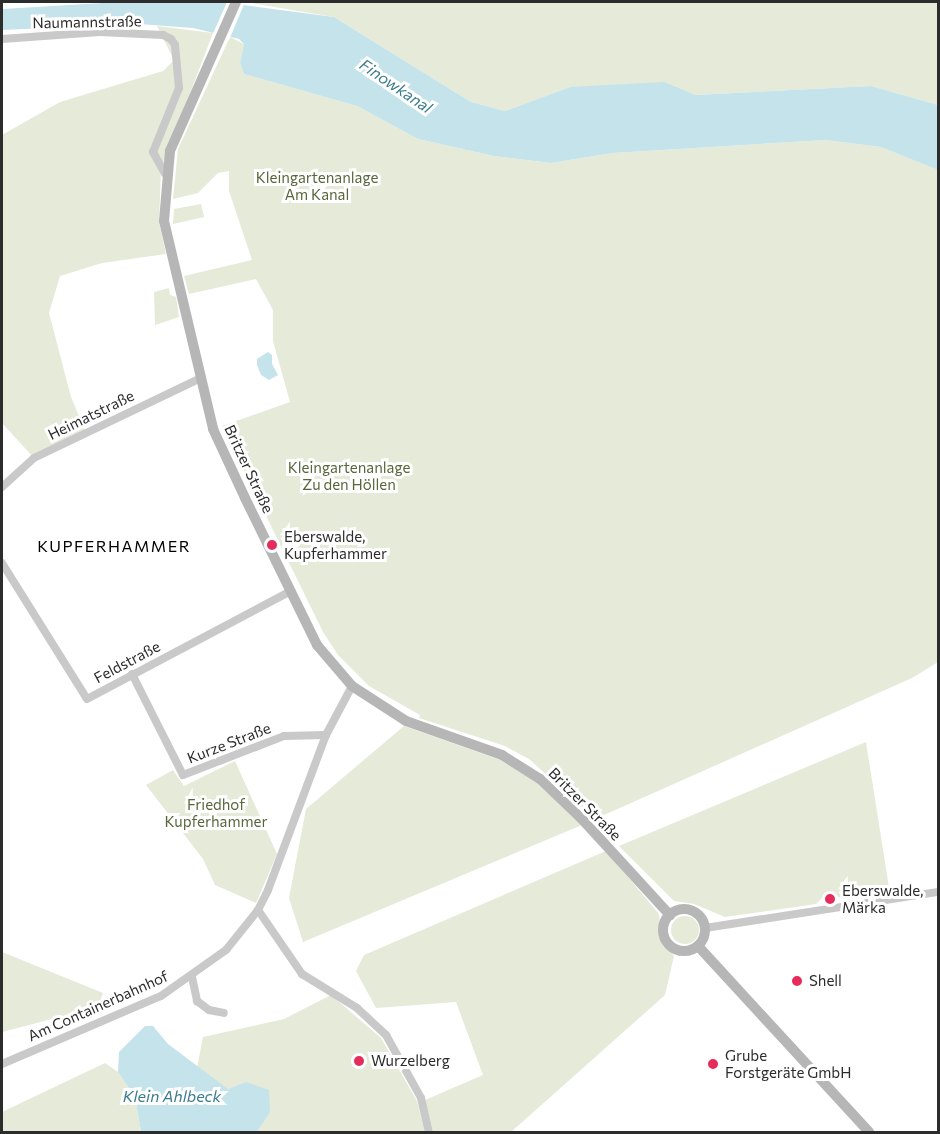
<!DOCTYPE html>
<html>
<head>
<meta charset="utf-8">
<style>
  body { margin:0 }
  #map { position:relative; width:940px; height:1134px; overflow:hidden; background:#fff; font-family:Commissioner,sans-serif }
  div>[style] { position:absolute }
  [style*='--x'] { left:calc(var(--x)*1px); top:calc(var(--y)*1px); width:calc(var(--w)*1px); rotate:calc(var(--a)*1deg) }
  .green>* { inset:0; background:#e5ead9 }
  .round { border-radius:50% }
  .water>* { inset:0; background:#c5e3eb }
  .pier>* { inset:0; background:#fff }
  .minor>* { height:8px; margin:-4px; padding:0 4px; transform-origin:4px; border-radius:4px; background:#c9c9c9 }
  .secondary>* { height:10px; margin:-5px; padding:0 5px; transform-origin:5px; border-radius:5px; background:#b6b6b6 }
  .secondary>.ring { margin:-5px; padding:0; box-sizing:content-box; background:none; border:10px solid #b6b6b6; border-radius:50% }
  .dots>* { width:16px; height:16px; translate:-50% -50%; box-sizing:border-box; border:3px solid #fff; border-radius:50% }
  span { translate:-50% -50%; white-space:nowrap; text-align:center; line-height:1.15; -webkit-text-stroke:6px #fff; paint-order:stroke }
  .street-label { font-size:15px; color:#2c2c2c }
  .park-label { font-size:15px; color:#57673a }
  .poi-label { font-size:15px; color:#2c2c2c }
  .left { translate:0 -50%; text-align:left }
  .water-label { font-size:16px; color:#3b7c8e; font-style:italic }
  .neighbourhood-label { font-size:16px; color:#000; letter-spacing:1.5px }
  .frame { position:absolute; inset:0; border:3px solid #2c2c2c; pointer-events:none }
</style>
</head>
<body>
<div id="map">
  <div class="green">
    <div style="clip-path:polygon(245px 2px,938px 2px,938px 105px,871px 86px,694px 95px,672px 88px,570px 87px,505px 111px,471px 102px,334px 17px)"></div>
    <div style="clip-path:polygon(157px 26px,213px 33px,161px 169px,159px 222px,166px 254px,102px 263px,60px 276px,49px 313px,71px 397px,86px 433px,34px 458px,2px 423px,2px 135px,60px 102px,163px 71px,174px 60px)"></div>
    <div style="clip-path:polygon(230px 37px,244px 44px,240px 63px,244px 74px,357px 106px,418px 139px,494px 156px,551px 163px,613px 153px,825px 140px,881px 147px,938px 170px,938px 662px,912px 678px,595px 819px,529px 759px,505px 746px,419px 718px,420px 715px,369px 686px,338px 655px,323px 632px,222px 426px,290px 402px,273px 341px,273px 310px,256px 279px,189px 294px,184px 276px,252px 260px,229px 191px,229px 171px,218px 173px,198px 193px,173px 199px,178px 149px)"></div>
    <div style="clip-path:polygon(201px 204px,204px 217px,173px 224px,174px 209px)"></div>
    <div style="clip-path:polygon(169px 288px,170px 295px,176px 297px,179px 317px,155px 325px,154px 292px)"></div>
    <div style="clip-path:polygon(404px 726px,500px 760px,543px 786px,582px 825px,303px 942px,289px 898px,306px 809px)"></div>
    <div style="clip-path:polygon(866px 742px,890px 894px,845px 900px,836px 896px,823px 897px,816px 904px,725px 917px,694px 904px,674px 901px,619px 846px)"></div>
    <div style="clip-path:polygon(235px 761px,277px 854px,256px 903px,215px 885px,203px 859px,146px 785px,173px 770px,184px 786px)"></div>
    <div style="clip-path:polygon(606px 851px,659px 914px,662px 940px,674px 956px,665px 995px,511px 1132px,433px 1132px,425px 1100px,483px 1075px,456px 1002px,376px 1008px,356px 971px,364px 955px)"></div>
    <div class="round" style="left:671px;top:916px;width:28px;height:28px"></div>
    <div style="clip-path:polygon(2px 952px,103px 993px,98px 1007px,2px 1032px)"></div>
    <div style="clip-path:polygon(331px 995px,381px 1038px,417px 1101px,425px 1132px,257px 1132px,262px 1124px,246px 1083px,228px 1089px,197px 1068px,203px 1037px,284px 1019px)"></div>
    <div style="clip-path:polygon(105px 1063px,118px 1072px,135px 1097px,141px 1132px,2px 1132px,2px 1112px)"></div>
  </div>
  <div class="water">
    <div style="clip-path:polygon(120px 2px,221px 2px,334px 17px,471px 102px,505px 111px,570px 87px,664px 82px,695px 95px,871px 86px,938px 105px,938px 170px,881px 147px,825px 140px,613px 153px,551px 163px,494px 156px,418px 139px,357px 106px,244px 74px,240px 63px,244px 44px,239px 39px,193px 28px,139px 24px,2px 30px,2px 9px)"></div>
    <div style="clip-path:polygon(268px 352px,272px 355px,272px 364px,278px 375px,269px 380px,261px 375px,257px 365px,257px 359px)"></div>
    <div style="clip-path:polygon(145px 1026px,153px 1026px,168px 1044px,228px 1089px,246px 1082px,269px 1090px,270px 1112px,257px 1132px,141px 1132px,135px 1097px,118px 1072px,119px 1052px)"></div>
  </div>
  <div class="pier">
    <div style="clip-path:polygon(227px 2px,245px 2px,229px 40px,212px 36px)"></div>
  </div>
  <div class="minor">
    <div style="--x:2;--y:39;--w:98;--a:-4.1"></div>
    <div style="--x:100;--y:32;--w:63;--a:2.7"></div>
    <div style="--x:163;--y:35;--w:9;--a:27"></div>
    <div style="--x:171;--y:39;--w:7;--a:56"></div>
    <div style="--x:175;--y:45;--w:43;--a:84.7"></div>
    <div style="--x:179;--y:88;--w:69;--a:112.1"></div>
    <div style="--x:153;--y:152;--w:25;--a:61"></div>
    <div style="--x:2;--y:487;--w:43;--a:-42.2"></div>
    <div style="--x:34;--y:458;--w:183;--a:-25.6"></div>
    <div style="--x:2;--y:563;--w:160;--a:58"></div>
    <div style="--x:87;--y:699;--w:231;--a:-27.9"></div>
    <div style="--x:132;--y:674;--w:113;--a:63.2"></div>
    <div style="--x:183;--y:775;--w:108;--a:-21.1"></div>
    <div style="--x:284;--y:736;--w:42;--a:-1.4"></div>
    <div style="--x:258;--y:910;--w:78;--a:55.5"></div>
    <div style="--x:302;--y:974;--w:65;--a:31.7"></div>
    <div style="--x:357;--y:1008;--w:40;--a:43"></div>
    <div style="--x:386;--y:1035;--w:72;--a:60.9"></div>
    <div style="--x:421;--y:1098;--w:35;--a:77"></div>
    <div style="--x:705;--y:928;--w:236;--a:-8.8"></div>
    <div style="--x:192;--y:977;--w:25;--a:78"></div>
    <div style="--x:197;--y:1001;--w:15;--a:37"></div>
    <div style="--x:209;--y:1010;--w:15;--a:11"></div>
    <div style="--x:2;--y:1064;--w:173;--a:-23.2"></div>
    <div style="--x:161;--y:996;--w:80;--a:-35.3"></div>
    <div style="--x:226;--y:950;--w:51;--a:-51.3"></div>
    <div style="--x:258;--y:910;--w:22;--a:-63"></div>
    <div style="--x:268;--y:890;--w:165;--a:-69.5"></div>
    <div style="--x:326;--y:735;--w:55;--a:-62"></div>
  </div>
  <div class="secondary">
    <div style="--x:236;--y:2;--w:163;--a:113.9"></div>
    <div style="--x:170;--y:151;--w:70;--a:94.9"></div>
    <div style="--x:164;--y:221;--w:214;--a:76.7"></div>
    <div style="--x:213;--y:429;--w:76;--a:65.1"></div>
    <div style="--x:245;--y:498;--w:164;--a:63.9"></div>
    <div style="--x:317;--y:645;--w:54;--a:49.5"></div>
    <div style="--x:352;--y:686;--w:64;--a:32.9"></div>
    <div style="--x:406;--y:721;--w:102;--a:19.5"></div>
    <div style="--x:502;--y:755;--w:45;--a:32.3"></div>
    <div style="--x:540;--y:779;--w:57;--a:43.6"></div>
    <div style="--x:581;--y:818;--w:132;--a:47.5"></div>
    <div class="ring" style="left:663px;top:909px;width:32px;height:32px"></div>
    <div style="--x:698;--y:946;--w:253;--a:47.4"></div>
  </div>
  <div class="dots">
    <div style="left:272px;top:545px;background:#e52c5b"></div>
    <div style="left:830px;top:899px;background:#e52c5b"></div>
    <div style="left:797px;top:981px;background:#e52c5b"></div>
    <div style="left:359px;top:1061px;background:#e52c5b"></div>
    <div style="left:713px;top:1064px;background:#e52c5b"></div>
  </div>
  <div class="street-label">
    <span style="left:87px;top:22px;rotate:-1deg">Naumannstraße</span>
    <span style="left:91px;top:415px;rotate:-26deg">Heimatstraße</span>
    <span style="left:249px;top:469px;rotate:65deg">Britzer Straße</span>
    <span style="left:127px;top:662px;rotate:-28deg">Feldstraße</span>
    <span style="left:229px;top:743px;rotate:-21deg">Kurze Straße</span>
    <span style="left:585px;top:804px;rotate:45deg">Britzer Straße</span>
    <span style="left:98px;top:1006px;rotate:-24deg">Am Containerbahnhof</span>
  </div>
  <div class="park-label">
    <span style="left:317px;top:186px">Kleingartenanlage<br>Am Kanal</span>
    <span style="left:349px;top:476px">Kleingartenanlage<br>Zu den Höllen</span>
    <span style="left:216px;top:813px">Friedhof<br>Kupferhammer</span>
  </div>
  <div class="poi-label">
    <span class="left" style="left:284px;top:545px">Eberswalde,<br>Kupferhammer</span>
    <span class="left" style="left:842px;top:899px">Eberswalde,<br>Märka</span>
    <span class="left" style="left:809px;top:981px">Shell</span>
    <span class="left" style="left:725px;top:1064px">Grube<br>Forstgeräte GmbH</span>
    <span class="left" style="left:371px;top:1061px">Wurzelberg</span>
  </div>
  <div class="water-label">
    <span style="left:396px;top:86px;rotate:34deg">Finowkanal</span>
    <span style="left:172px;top:1096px">Klein Ahlbeck</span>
  </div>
  <div class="neighbourhood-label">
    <span style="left:114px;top:546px">KUPFERHAMMER</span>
  </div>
  <div class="frame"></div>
</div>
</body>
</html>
